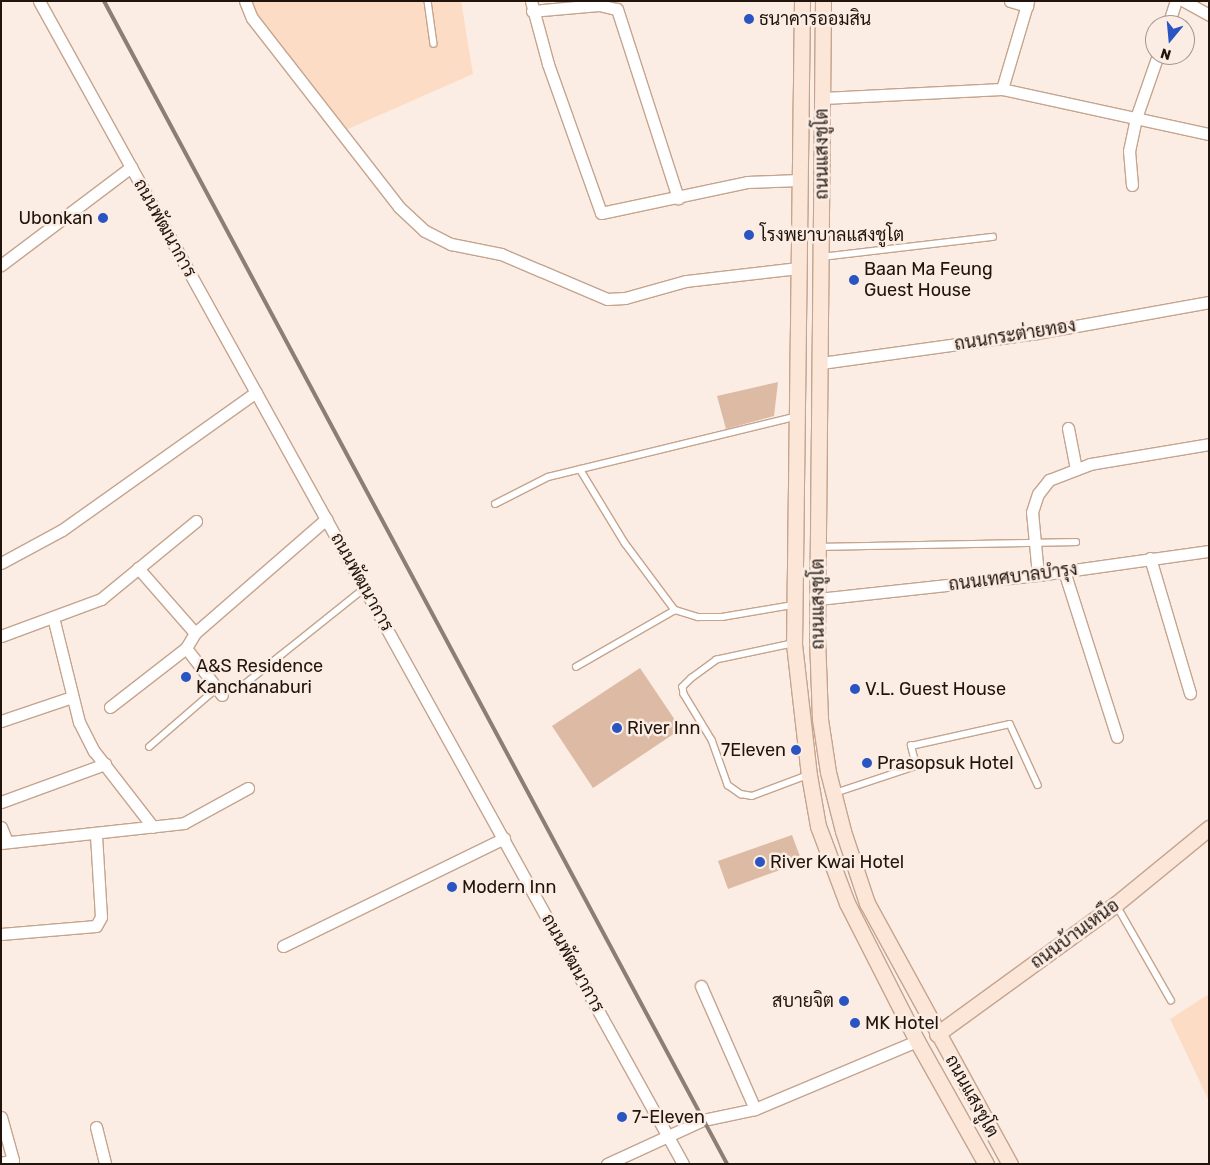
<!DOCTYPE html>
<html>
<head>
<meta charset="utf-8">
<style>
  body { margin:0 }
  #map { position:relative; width:1210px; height:1165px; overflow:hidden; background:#fbede4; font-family:Rubik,Sarabun,sans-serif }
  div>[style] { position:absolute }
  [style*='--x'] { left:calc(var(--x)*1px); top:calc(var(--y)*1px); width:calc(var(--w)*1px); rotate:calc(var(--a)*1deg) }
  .built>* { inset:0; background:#fddcc6 }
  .building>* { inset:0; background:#dcbaa4 }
  .roads { filter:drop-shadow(1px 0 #c5a48e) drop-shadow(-1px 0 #c5a48e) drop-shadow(0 1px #c5a48e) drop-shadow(0 -1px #c5a48e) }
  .lane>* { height:5.5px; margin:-2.75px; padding:0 2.75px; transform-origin:2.75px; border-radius:2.75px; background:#fff }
  .street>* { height:11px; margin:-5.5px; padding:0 5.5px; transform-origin:5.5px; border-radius:5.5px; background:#fff }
  .secondary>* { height:15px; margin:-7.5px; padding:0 7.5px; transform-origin:7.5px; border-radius:7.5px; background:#fbe6d8 }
  .rail>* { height:4px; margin:-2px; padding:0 2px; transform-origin:2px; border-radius:2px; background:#8a7e75 }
  .dots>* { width:14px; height:14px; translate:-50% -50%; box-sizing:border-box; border:2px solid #fbede4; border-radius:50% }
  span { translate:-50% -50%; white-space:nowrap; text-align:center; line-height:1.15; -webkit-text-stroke:5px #fbede4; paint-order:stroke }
  .poi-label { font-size:18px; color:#20140c }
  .left { translate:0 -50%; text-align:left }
  .right { translate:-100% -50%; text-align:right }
  .street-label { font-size:18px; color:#20140c }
  .frame { position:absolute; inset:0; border:2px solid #20140c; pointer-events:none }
  .north { position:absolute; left:1145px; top:15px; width:50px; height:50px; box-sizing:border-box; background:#fbede4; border:1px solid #a3968e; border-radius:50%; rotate:197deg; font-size:14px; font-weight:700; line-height:20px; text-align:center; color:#20140c }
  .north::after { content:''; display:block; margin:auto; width:18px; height:22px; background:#2954c2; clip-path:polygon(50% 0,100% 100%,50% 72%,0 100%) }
</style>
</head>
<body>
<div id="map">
  <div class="built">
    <div style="clip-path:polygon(245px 1px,461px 1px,473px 74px,341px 132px)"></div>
    <div style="clip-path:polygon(1209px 994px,1209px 1101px,1170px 1019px)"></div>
  </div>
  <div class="building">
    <div style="clip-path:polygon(778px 382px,774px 416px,726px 429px,717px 396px)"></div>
    <div style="clip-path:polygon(640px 668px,681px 729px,593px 788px,552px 726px)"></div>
    <div style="clip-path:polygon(792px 835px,802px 862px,728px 889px,718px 861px)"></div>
  </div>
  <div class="roads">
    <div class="lane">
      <div style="--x:428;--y:1;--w:43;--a:82.1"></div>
      <div style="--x:822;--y:257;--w:172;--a:-6.7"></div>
      <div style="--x:580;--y:469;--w:87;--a:58.7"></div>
      <div style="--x:625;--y:543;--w:84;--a:53.3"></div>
      <div style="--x:675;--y:610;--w:24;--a:17"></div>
      <div style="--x:698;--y:617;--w:24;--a:0"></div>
      <div style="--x:722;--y:617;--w:72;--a:-9.6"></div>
      <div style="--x:495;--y:504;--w:59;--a:-27"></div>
      <div style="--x:548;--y:477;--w:254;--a:-13.7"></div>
      <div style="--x:818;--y:547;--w:258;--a:-1.1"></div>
      <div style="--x:792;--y:644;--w:77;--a:168"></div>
      <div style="--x:717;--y:660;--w:31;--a:144"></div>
      <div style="--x:692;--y:678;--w:13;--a:135"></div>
      <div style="--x:683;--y:687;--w:7;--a:82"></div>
      <div style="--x:684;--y:694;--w:54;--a:58.7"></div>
      <div style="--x:712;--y:740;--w:48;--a:70.4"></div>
      <div style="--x:728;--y:785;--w:16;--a:35"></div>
      <div style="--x:741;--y:794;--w:11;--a:10"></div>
      <div style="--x:752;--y:796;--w:60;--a:-20.6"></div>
      <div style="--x:576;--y:667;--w:114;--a:-29.9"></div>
      <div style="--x:149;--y:747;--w:90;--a:-40.9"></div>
      <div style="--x:217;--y:688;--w:28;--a:-8"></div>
      <div style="--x:245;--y:684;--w:154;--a:-38.7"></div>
      <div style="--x:835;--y:793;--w:85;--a:-18.4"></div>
      <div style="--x:916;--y:766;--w:21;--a:-104"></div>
      <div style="--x:911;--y:746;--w:101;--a:-12.5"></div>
      <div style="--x:1010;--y:724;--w:67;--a:65.3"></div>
      <div style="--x:1116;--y:904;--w:111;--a:60.2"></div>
    </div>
    <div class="street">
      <div style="--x:39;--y:1;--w:1329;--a:61.02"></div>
      <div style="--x:245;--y:1;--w:18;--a:68"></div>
      <div style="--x:252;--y:18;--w:239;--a:52.1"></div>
      <div style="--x:399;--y:207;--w:35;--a:43"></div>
      <div style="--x:425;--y:231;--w:29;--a:27"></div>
      <div style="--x:451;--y:244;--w:51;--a:11.3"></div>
      <div style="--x:501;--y:254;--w:115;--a:23"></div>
      <div style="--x:607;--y:299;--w:18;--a:-3"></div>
      <div style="--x:625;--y:298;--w:63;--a:-15.6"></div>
      <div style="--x:686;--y:281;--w:114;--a:-6.6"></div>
      <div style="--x:531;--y:1;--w:65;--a:74.9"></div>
      <div style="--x:548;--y:64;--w:158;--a:70.4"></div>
      <div style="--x:601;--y:213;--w:149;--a:-12"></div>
      <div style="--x:747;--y:182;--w:53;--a:-2.2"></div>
      <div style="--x:1010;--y:1;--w:18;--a:16"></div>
      <div style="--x:1184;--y:1;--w:29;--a:29"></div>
      <div style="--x:532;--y:11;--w:67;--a:-5.1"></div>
      <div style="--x:599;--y:5;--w:18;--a:13"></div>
      <div style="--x:617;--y:9;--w:199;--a:72.1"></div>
      <div style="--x:1168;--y:25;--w:25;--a:-72"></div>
      <div style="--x:1002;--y:89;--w:92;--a:-73.5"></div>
      <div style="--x:823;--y:98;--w:179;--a:-2.9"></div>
      <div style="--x:1002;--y:89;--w:212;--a:12.3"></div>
      <div style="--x:1132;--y:185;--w:34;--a:-95"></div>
      <div style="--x:1129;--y:151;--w:34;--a:-78"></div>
      <div style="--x:1136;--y:118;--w:67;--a:-70.8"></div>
      <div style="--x:1;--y:265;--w:163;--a:-37"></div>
      <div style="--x:821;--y:363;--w:218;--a:-7.9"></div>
      <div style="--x:1037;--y:333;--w:175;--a:-10.2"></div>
      <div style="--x:1068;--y:428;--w:42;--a:79"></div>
      <div style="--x:1150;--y:558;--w:141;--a:73.5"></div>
      <div style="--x:1;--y:563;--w:69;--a:-28.4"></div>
      <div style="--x:62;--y:530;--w:238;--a:-35.4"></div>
      <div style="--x:138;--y:568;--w:86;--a:48.8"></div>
      <div style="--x:1064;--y:571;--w:174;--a:72.3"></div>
      <div style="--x:1038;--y:575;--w:63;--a:-95.4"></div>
      <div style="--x:1032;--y:512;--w:19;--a:-72"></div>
      <div style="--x:1038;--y:494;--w:18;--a:-52"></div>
      <div style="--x:1049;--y:480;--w:44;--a:-21.3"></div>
      <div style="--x:1090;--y:464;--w:121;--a:-9.5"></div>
      <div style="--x:818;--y:599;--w:221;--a:-6.2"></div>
      <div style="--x:1038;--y:575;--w:173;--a:-8"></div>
      <div style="--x:53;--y:617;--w:108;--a:76.1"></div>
      <div style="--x:79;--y:722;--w:33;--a:63"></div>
      <div style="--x:94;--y:751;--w:96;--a:52.2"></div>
      <div style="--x:1;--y:636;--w:107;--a:-20.3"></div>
      <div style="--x:101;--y:599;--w:123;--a:-39.4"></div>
      <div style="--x:186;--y:648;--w:59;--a:52.5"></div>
      <div style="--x:110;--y:707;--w:96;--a:-37.8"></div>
      <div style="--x:186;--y:648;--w:17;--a:-59"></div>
      <div style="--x:195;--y:633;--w:174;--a:-41"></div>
      <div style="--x:1;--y:721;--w:75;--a:-18.7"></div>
      <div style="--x:1;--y:802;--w:111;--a:-20.1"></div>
      <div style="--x:1;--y:827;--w:16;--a:68"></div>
      <div style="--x:1;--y:843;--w:184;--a:-6.2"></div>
      <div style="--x:184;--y:823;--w:73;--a:-28.7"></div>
      <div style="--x:1;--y:934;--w:95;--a:-4.8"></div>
      <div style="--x:96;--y:926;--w:10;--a:-61"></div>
      <div style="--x:101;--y:917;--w:82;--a:-93.5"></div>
      <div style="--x:283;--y:946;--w:246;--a:-26"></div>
      <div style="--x:701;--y:986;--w:134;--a:66.3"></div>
      <div style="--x:1;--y:1117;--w:45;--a:74.4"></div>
      <div style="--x:13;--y:1160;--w:12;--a:166"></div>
      <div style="--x:96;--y:1127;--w:38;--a:76"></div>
      <div style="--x:607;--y:1164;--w:106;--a:-24.6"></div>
      <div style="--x:703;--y:1120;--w:53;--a:-11.9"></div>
      <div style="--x:755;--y:1109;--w:176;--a:-22.8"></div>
    </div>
    <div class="secondary">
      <div style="--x:802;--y:1;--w:643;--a:90.71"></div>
      <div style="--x:794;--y:644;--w:132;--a:83.5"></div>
      <div style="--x:809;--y:775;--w:52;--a:80"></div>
      <div style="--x:818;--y:826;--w:82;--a:69.4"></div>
      <div style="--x:847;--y:903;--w:155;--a:63.1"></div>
      <div style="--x:917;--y:1041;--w:141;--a:60.7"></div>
      <div style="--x:823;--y:1;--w:636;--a:90.54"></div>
      <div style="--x:817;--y:637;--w:82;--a:87.9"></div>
      <div style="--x:820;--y:719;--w:54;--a:81.4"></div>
      <div style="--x:828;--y:772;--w:61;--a:75.7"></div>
      <div style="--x:843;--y:831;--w:76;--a:71.6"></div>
      <div style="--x:867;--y:903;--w:298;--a:61.3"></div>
      <div style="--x:937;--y:1034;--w:221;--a:-36"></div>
      <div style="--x:1116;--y:904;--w:120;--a:-39.3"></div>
    </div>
  </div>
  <div class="rail">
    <div style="--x:104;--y:1;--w:1319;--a:61.82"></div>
  </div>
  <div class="dots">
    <div style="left:749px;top:19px;background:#2954c2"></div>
    <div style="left:103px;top:218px;background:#2954c2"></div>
    <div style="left:749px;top:235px;background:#2954c2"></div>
    <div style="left:854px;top:280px;background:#2954c2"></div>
    <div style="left:186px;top:677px;background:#2954c2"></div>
    <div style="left:855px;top:689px;background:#2954c2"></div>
    <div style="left:617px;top:728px;background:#2954c2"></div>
    <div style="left:796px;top:750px;background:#2954c2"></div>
    <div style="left:867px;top:763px;background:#2954c2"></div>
    <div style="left:760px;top:862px;background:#2954c2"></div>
    <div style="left:452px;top:887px;background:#2954c2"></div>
    <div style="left:844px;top:1001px;background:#2954c2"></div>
    <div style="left:855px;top:1023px;background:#2954c2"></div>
    <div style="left:622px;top:1117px;background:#2954c2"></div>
  </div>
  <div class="poi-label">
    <span class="left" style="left:759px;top:19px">ธนาคารออมสิน</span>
    <span class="right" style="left:93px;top:218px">Ubonkan</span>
    <span class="left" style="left:760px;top:235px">โรงพยาบาลแสงชูโต</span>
    <span class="left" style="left:864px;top:280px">Baan Ma Feung<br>Guest House</span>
    <span class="left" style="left:196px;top:677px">A&amp;S Residence<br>Kanchanaburi</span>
    <span class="left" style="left:865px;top:689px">V.L. Guest House</span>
    <span class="left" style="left:627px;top:728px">River Inn</span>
    <span class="right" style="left:786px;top:750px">7Eleven</span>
    <span class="left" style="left:877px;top:763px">Prasopsuk Hotel</span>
    <span class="left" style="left:770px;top:862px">River Kwai Hotel</span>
    <span class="left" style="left:462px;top:887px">Modern Inn</span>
    <span class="right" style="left:834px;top:1001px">สบายจิต</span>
    <span class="left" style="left:865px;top:1023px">MK Hotel</span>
    <span class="left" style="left:632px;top:1117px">7-Eleven</span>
  </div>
  <div class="street-label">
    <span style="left:822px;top:154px;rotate:-90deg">ถนนแสงชูโต</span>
    <span style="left:165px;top:228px;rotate:61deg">ถนนพัฒนาการ</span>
    <span style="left:1015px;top:335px;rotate:-9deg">ถนนกระต่ายทอง</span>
    <span style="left:1013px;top:577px;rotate:-7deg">ถนนเทศบาลบำรุง</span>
    <span style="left:362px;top:582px;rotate:61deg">ถนนพัฒนาการ</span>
    <span style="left:818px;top:604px;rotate:-90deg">ถนนแสงชูโต</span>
    <span style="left:1075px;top:934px;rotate:-36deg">ถนนบ้านเหนือ</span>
    <span style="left:573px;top:963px;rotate:61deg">ถนนพัฒนาการ</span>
    <span style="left:972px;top:1096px;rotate:61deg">ถนนแสงชูโต</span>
  </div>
  <div class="frame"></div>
  <div class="north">N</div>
</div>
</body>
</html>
